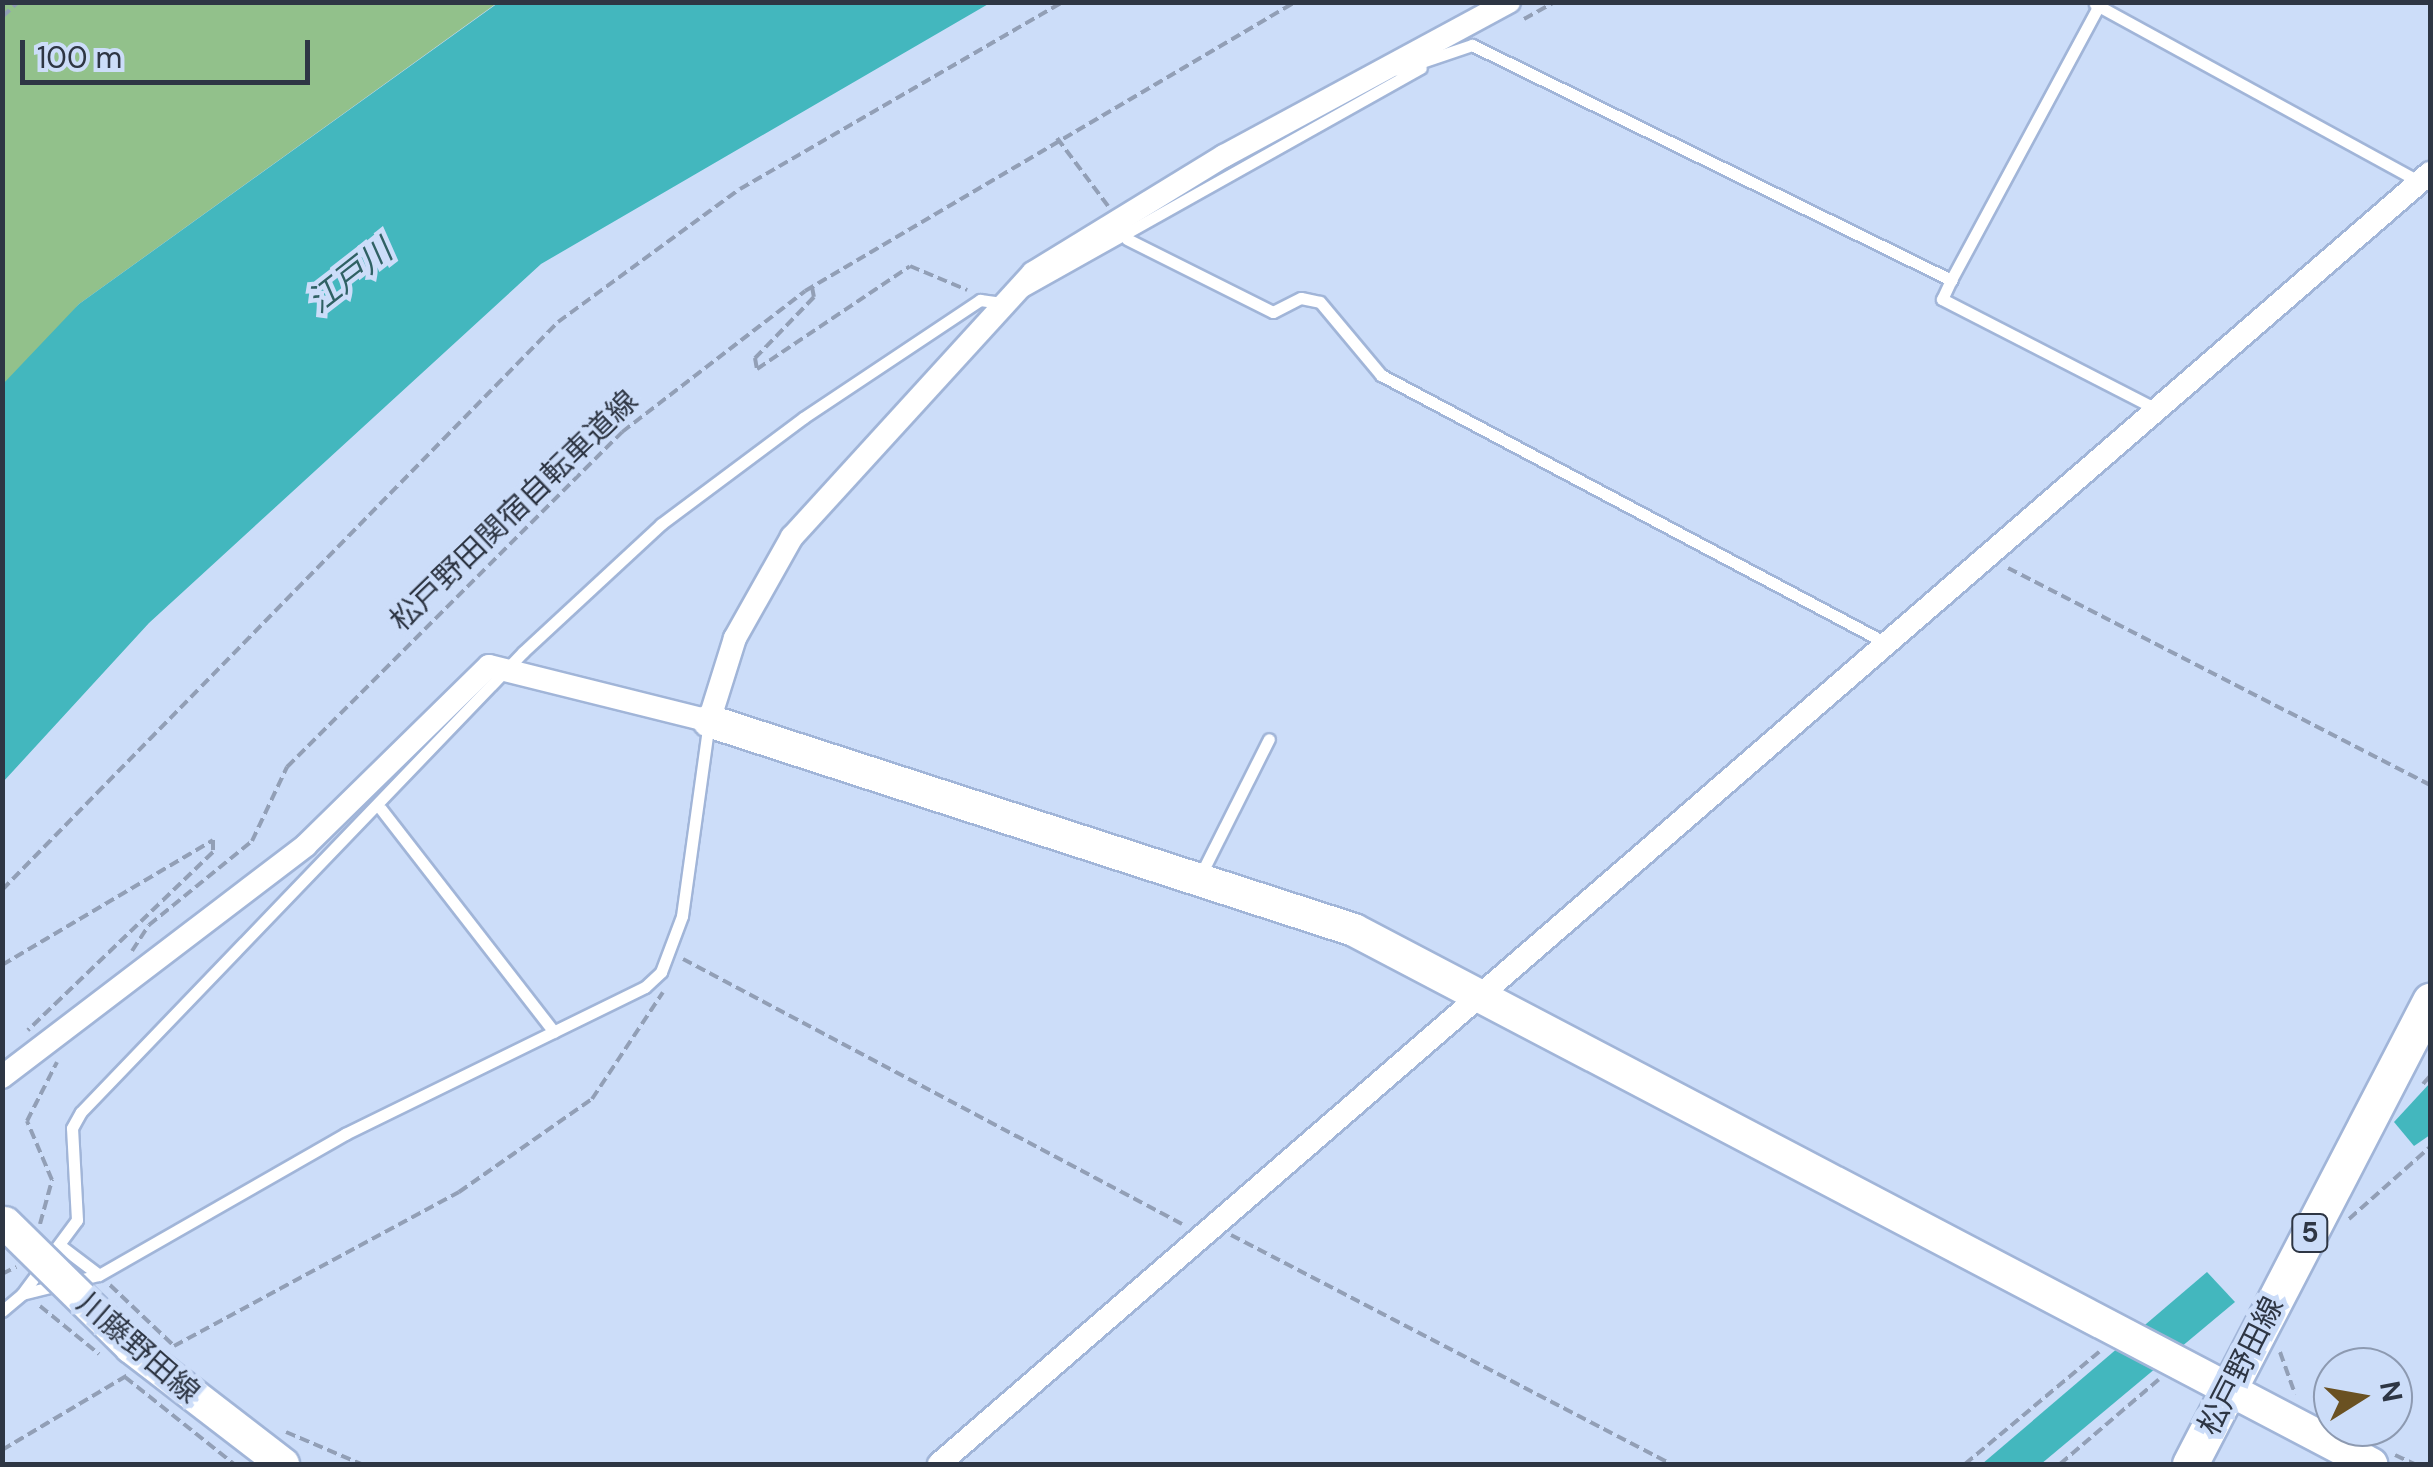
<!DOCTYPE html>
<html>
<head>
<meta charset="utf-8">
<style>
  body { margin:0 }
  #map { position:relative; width:2433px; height:1467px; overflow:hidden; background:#ccddf9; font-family:"DM Sans","Noto Sans JP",sans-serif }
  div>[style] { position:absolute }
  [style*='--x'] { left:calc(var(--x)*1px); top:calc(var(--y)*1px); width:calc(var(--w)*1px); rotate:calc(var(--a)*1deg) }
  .green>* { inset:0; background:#92c18b }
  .water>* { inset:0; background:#43b7be }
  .path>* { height:4px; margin-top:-2px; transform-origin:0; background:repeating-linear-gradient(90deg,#929fb6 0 10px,transparent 0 15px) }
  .roads { filter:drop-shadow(2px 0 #a1b5d8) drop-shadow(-2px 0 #a1b5d8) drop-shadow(0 2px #a1b5d8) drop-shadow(0 -2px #a1b5d8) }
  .lane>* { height:11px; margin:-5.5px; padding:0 5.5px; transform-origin:5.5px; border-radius:5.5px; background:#fff }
  .street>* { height:22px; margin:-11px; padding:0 11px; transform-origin:11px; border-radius:11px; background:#fff }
  .secondary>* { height:32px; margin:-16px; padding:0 16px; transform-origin:16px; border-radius:16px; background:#fff }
  .primary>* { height:35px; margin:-17.5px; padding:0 17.5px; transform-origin:17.5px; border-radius:17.5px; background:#fff }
  .bridges { filter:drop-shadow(2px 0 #a1b5d8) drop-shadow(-2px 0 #a1b5d8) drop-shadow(0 2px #a1b5d8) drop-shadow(0 -2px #a1b5d8) }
  .secondary-bridge>* { height:32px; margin:-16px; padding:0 16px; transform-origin:16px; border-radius:16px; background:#fff }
  span { translate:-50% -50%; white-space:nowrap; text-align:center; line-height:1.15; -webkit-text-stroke:9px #ccddf9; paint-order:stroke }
  .shield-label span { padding:2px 8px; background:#ccddf9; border:2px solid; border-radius:8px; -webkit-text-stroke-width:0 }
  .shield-label { font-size:28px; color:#2e3644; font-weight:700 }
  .street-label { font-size:30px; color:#2e3644 }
  .water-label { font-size:32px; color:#306164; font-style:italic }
  .frame { position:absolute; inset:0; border:5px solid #2e3644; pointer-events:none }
  .north { position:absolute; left:2313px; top:1347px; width:100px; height:100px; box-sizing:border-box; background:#ccddf9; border:2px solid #8d9ab1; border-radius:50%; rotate:79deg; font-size:28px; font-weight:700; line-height:40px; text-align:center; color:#2e3644 }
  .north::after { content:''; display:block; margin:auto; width:35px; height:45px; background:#6a5122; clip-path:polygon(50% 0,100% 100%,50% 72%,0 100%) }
  .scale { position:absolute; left:20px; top:40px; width:290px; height:45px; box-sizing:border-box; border:5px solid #2e3644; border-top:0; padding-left:12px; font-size:30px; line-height:35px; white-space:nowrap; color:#2e3644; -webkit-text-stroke:8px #ccddf9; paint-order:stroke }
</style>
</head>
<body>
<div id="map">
  <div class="green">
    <div style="clip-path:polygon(3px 3px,497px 3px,79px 304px,3px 396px)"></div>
  </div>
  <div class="water">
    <div style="clip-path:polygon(498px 3px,990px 3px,541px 264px,149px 623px,3px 782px,3px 384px,79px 304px)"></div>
    <div style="clip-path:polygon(2430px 1083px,2430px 1135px,2414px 1146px,2394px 1122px)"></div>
    <div style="clip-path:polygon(2207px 1272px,2235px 1302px,2041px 1464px,1982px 1464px)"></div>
  </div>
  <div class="path">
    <div style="--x:2;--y:17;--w:22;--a:-43"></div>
    <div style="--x:1524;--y:19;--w:35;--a:-29"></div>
    <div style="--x:1057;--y:138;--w:85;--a:53.1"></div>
    <div style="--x:812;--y:287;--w:10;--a:79"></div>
    <div style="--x:814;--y:297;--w:85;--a:134"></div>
    <div style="--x:755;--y:358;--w:11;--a:80"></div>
    <div style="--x:757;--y:369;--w:184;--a:-33.9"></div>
    <div style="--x:910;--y:266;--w:62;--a:22.8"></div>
    <div style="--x:2008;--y:568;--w:475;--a:27.2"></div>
    <div style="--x:2;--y:890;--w:795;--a:-45.61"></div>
    <div style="--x:558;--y:322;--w:225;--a:-36.2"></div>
    <div style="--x:740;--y:189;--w:373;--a:-30.1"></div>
    <div style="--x:132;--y:951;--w:31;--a:-57"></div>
    <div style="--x:149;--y:925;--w:133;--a:-39.2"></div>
    <div style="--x:252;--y:841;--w:82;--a:-64.7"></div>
    <div style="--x:287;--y:767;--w:474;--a:-45"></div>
    <div style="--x:622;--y:432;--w:231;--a:-37.6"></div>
    <div style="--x:805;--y:291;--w:569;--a:-30.53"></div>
    <div style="--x:683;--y:959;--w:565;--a:27.97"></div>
    <div style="--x:2;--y:965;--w:245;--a:-30.6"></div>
    <div style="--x:213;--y:840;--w:12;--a:90"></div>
    <div style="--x:213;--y:852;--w:257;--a:136.1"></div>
    <div style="--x:2423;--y:1084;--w:11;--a:-49"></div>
    <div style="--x:2349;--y:1219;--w:108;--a:-41.6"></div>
    <div style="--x:40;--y:1224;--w:46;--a:-74.7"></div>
    <div style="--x:52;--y:1180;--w:64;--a:-113"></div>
    <div style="--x:27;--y:1121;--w:66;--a:-63"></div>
    <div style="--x:1231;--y:1235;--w:495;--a:27.5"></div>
    <div style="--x:2;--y:1274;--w:16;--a:-27"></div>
    <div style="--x:110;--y:1285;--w:86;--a:43.6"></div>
    <div style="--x:40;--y:1306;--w:76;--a:39.1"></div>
    <div style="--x:174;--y:1346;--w:324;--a:-28.4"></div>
    <div style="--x:459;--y:1192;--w:162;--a:-35"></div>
    <div style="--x:592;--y:1099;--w:128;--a:-56.4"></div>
    <div style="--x:2280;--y:1352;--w:45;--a:70.3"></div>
    <div style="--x:125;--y:1377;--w:139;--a:38.6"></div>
    <div style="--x:286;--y:1432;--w:82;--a:23.1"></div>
    <div style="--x:2;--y:1450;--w:147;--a:-30.8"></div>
    <div style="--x:2395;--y:1455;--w:21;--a:25"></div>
    <div style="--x:1965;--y:1464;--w:175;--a:-39.9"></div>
    <div style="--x:2060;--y:1464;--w:130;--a:-40.6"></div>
  </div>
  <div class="roads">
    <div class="lane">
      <div style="--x:2095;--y:4;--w:371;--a:28.7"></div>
      <div style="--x:1398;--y:70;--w:78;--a:-18.7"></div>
      <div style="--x:1472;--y:45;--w:534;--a:26.13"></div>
      <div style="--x:1951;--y:280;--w:316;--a:-61.7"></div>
      <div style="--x:1127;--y:239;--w:163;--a:26.6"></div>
      <div style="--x:1273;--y:312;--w:31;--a:-27"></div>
      <div style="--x:1301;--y:298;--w:19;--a:12"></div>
      <div style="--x:1320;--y:302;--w:95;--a:50.1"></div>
      <div style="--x:1381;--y:375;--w:572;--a:27.95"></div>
      <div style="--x:1951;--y:280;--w:21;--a:115"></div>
      <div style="--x:1942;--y:299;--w:241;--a:27.2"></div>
      <div style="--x:1023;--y:291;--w:456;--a:-29.3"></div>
      <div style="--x:381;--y:809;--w:282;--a:52.2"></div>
      <div style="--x:1200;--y:876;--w:153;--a:-63.3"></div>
      <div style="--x:62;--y:1247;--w:46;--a:37.1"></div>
      <div style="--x:22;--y:1294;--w:92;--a:-53.4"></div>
      <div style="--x:77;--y:1220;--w:92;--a:-93.1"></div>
      <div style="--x:72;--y:1128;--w:18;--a:-61"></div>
      <div style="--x:81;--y:1112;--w:638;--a:-46.14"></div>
      <div style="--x:523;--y:652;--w:188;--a:-42.8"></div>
      <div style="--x:661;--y:524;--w:177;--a:-36.7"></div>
      <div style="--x:803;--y:418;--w:213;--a:-33.7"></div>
      <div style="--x:980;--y:300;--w:22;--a:8"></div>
      <div style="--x:2;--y:1311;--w:26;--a:-40"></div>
      <div style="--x:22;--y:1294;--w:79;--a:-13.9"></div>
      <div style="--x:99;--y:1275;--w:284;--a:-29.8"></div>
      <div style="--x:345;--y:1134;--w:334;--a:-26.1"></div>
      <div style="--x:645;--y:987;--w:22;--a:-43"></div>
      <div style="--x:661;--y:972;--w:60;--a:-69.4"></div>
      <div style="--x:682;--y:916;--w:196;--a:-82.1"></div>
    </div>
    <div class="street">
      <div style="--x:2;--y:1077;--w:382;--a:-37.3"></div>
      <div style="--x:306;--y:845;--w:256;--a:-44.4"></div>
      <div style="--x:489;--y:666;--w:227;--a:14"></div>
      <div style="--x:709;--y:721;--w:87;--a:-72.6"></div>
      <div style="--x:735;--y:638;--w:116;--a:-60.6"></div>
      <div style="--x:792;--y:537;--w:357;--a:-47.6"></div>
      <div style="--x:1033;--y:273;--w:224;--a:-31.5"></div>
      <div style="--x:1224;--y:156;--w:324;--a:-28.4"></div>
      <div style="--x:939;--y:1464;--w:1972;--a:-40.89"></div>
    </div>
    <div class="secondary">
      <div style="--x:709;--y:721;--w:678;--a:17.95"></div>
      <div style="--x:1354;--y:930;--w:1149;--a:27.7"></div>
    </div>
    <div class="primary">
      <div style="--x:2190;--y:1464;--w:522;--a:-62.6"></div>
    </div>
  </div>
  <div class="bridges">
    <div class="secondary-bridge">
      <div style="--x:5;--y:1223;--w:177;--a:44.5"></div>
      <div style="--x:131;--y:1347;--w:192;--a:37.6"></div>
    </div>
  </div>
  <div class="shield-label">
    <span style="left:2310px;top:1233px">5</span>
  </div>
  <div class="street-label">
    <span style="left:514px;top:511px;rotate:-44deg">松戸野田関宿自転車道線</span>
    <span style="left:138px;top:1348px;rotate:41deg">川藤野田線</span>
    <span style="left:2241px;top:1366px;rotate:-63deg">松戸野田線</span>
  </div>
  <div class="water-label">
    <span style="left:350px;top:276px;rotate:-38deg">江戸川</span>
  </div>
  <div class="frame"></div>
  <div class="north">N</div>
  <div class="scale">100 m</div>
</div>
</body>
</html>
